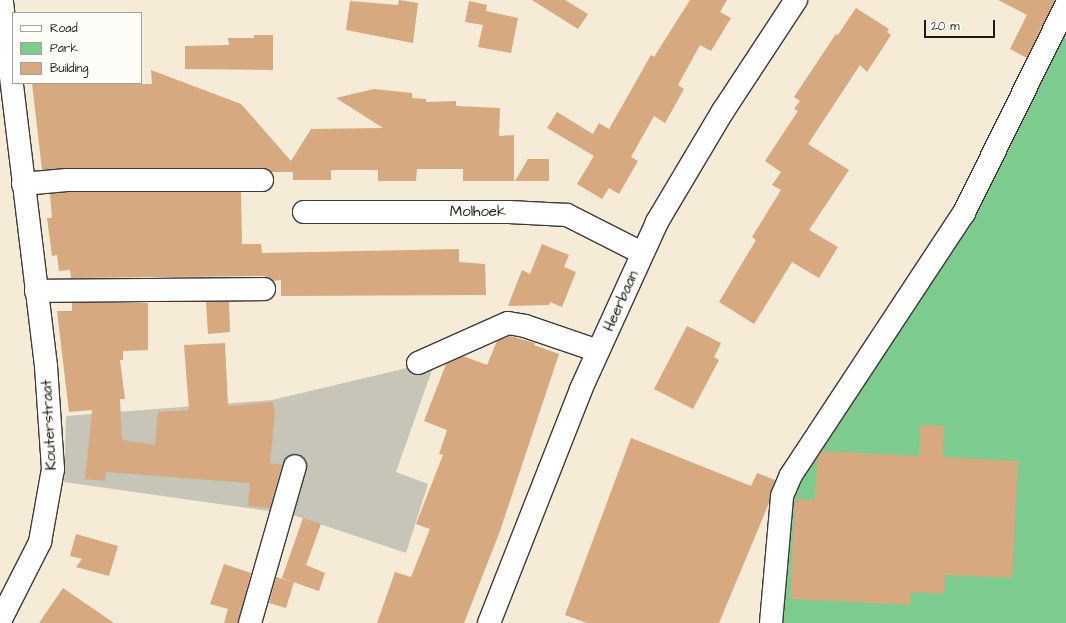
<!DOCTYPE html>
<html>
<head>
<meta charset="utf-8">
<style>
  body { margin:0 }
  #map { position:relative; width:1066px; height:623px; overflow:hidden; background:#f6ebd7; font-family:"Architects Daughter",sans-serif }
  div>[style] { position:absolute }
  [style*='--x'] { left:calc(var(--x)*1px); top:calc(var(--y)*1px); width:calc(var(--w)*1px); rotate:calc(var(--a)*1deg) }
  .industrial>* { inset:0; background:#c6c5b8 }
  .green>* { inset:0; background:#7bcc8e }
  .building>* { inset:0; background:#d6a980 }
  .roads { filter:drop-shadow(1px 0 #3d3b38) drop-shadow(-1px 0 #3d3b38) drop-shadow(0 1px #3d3b38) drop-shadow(0 -1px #3d3b38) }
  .minor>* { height:22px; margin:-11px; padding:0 11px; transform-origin:11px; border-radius:11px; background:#fff }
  span { translate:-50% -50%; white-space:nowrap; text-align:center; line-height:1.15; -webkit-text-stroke:3.5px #fdfcf7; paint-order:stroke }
  .street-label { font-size:15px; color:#1c1c1c }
  .legend { position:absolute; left:12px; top:12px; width:130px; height:72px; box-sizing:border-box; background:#fdfcf7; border:1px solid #a3a29f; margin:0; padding:5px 7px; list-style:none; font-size:12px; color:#1c1c1c }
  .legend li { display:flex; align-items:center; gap:8px; height:20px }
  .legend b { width:20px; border:1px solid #a3a29f }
  .scale { position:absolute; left:924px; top:20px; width:71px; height:18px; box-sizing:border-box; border:2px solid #1c1c1c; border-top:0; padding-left:5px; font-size:12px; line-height:14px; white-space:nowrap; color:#1c1c1c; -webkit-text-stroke:3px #fdfcf7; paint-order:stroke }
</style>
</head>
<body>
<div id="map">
  <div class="industrial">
    <div style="clip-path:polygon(428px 363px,432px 370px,396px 472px,428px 484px,406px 553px,290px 514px,64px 482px,66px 416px,272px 400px)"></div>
  </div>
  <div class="green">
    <div style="clip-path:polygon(1066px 26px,1066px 623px,780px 623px,789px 491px)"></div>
  </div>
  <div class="building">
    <div style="clip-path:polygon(399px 0,418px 3px,413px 43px,346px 30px,350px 1px,398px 5px)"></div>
    <div style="clip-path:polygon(532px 0,565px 0,588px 14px,578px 29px)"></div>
    <div style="clip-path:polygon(690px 0,727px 0,720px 12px,731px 18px,711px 51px,700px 45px,678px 85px,684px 89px,665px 123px,654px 116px,631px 157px,638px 161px,619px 194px,609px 188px,602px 199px,577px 184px,594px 156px,547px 128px,557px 112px,593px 134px,599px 123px,609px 129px,651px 55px,654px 57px)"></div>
    <div style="clip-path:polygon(998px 0,1055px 0,1027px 58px,1010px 49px,1027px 15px)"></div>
    <div style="clip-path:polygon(469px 1px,487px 5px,486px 11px,518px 18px,511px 53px,478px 47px,483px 25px,465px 22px)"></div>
    <div style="clip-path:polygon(856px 8px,889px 29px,887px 32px,891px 35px,867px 72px,860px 65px,808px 144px,849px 170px,809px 230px,838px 247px,819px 278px,792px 262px,754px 324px,719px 302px,756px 240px,752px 237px,781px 190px,772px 185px,781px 172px,765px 161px,798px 111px,794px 109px,800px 101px,794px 97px,836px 34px,838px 35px)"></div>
    <div style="clip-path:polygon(254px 35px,273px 35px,273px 70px,185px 69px,185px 46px,229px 45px,228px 38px,254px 38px)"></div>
    <div style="clip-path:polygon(151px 70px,241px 104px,291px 161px,311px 129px,383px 128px,336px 98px,374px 89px,412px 93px,412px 98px,426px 99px,426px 102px,456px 101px,456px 106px,500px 108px,499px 136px,514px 135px,514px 181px,463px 181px,463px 169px,417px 169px,416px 181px,378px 181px,378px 170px,331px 170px,331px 180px,293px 180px,293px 172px,271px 172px,262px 168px,42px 170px,32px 83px,152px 84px)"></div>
    <div style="clip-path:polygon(528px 159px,549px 159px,549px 181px,515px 181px)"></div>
    <div style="clip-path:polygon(68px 192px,241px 192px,242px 244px,261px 244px,262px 253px,459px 249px,459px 262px,485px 264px,486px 295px,281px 296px,281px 280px,273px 281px,264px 276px,71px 278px,70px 270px,59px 271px,57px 255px,52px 256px,47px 218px,52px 218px,50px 194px)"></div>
    <div style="clip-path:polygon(542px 244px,569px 255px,564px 267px,576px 272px,562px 307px,550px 302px,549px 305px,508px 306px,522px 270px,530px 274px)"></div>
    <div style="clip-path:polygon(206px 302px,229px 302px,230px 332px,208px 334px)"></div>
    <div style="clip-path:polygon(72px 303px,148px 303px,148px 350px,123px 351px,123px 360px,120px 360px,125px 399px,120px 399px,122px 440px,155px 445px,158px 412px,189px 410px,184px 345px,225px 343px,228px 406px,273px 402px,275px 414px,270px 463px,282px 465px,270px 508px,248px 506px,250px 483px,106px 472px,105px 481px,85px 479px,92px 410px,69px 412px,57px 311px,72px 311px)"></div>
    <div style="clip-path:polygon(687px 326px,721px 343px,714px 357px,719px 360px,693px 409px,654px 389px)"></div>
    <div style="clip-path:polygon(510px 336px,535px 343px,534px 345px,559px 354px,500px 531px,464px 623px,377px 623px,395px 572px,411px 577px,430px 529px,416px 524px,443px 455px,439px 454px,447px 430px,424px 421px,446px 364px,463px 356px,487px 365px,497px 341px)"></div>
    <div style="clip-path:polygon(920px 425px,944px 426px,943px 457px,1018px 461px,1012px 578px,945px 575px,944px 594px,911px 592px,910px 605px,790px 599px,795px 499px,814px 500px,817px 459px,822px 451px,919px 456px)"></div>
    <div style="clip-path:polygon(631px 438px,751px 486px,757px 473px,775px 480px,769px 503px,719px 623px,587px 623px,565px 615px)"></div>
    <div style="clip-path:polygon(303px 518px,321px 524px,306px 565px,325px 573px,319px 591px,282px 578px)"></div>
    <div style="clip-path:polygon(76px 534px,118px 546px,109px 576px,76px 567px,82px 559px,70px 556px)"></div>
    <div style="clip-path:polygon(224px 564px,251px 573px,238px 623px,224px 623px,228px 609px,210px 604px)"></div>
    <div style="clip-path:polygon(276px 577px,294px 582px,286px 608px,269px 603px)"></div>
    <div style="clip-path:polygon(63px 588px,114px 623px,39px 623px)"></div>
  </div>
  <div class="roads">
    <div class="minor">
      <div style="--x:23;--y:184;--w:44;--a:-5.2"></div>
      <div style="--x:67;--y:180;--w:195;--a:0"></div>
      <div style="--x:304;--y:212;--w:205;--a:0"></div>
      <div style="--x:509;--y:212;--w:58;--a:3"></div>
      <div style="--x:567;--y:215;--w:84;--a:26.9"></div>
      <div style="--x:36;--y:291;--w:228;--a:-0.5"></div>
      <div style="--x:418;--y:363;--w:98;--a:-24"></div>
      <div style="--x:508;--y:323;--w:17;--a:10"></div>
      <div style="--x:525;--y:326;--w:77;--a:18.9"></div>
      <div style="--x:0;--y:621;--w:89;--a:-63.1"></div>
      <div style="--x:40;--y:542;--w:74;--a:-79.9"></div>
      <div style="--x:53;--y:469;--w:103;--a:-93.9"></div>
      <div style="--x:46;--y:366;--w:369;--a:-96.9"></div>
      <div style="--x:250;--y:623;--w:163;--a:-74"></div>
      <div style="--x:489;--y:623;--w:251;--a:-68.5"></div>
      <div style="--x:581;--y:389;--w:183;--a:-65.5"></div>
      <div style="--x:657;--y:222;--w:129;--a:-59.3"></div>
      <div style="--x:723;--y:111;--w:133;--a:-56.7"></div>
      <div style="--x:771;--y:623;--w:127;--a:-85"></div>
      <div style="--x:782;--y:496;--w:23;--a:-67"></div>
      <div style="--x:791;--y:475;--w:314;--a:-56.6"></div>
      <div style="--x:964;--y:213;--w:231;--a:-63.8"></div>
    </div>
  </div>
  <div class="street-label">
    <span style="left:478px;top:212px">Molhoek</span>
    <span style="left:621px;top:301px;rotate:-66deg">Heerbaan</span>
    <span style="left:49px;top:425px;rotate:-93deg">Kouterstraat</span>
  </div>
  <ul class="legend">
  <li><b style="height:5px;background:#fff"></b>Road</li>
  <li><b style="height:11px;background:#7bcc8e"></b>Park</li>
  <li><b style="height:11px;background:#d6a980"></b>Building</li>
  </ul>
  <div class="scale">20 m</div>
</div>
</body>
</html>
